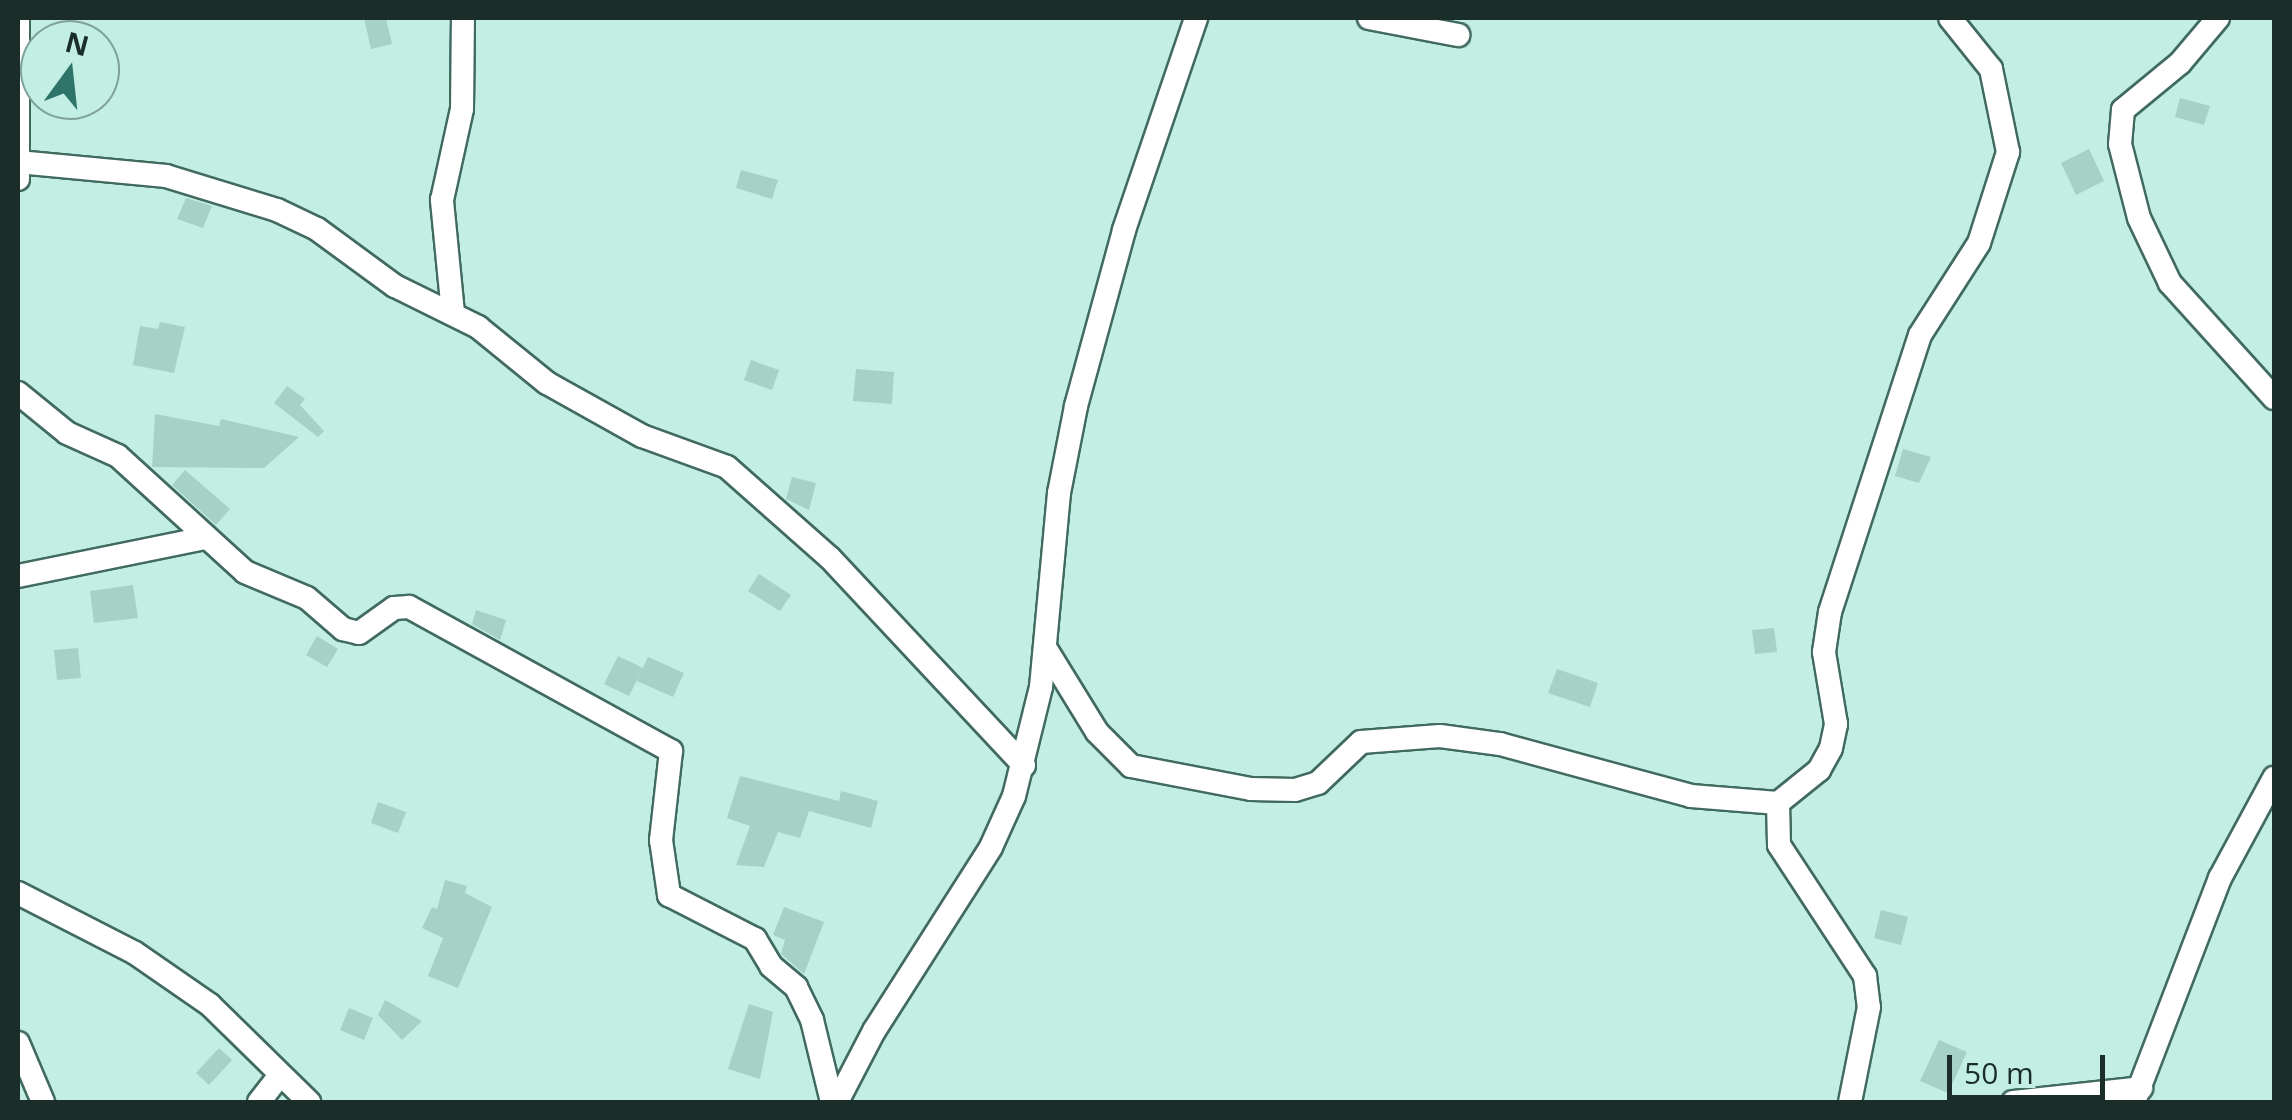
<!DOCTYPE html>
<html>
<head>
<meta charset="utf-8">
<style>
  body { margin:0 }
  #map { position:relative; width:2292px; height:1120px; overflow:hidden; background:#c2eee4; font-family:"Open Sans",sans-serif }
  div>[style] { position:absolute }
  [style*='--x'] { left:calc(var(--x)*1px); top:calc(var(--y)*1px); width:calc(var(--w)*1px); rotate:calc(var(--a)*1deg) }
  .building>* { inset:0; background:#a5d1c7 }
  .roads { filter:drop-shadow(2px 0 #416a61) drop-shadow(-2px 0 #416a61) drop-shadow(0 2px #416a61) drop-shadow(0 -2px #416a61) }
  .minor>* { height:22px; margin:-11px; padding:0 11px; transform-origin:11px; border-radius:11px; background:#fff }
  span { translate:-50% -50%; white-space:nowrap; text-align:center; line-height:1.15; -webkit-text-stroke:8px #c2eee4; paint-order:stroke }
  .frame { position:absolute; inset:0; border:20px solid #1b2d29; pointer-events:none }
  .north { position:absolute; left:20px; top:20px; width:100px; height:100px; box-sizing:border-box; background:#c2eee4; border:2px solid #7fa199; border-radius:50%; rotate:15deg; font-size:28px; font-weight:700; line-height:40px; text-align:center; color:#1b2d29 }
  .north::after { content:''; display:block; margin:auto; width:35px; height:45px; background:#2f7468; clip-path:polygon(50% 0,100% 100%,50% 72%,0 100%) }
  .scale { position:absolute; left:1947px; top:1055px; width:158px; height:45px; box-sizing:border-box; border:5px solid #1b2d29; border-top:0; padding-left:12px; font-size:30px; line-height:35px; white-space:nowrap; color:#1b2d29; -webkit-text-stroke:8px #c2eee4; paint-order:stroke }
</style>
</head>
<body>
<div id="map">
  <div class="building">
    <div style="clip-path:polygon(364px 18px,386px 18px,392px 44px,371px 49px)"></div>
    <div style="clip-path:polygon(2180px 98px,2210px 106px,2204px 125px,2175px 117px)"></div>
    <div style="clip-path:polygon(2089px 149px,2104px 181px,2076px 195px,2061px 163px)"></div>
    <div style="clip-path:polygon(741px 170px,778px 180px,772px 199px,736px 188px)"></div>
    <div style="clip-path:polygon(186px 198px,212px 206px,203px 228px,177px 219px)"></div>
    <div style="clip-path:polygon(160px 322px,185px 327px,174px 373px,133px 365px,140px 326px,158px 329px)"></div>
    <div style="clip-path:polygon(751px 360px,779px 370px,772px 390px,744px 380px)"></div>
    <div style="clip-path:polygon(856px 369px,894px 372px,892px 404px,853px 401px)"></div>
    <div style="clip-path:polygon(287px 386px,305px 399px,300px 405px,324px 431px,318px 437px,274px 403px)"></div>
    <div style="clip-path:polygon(155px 414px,219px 426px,221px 419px,299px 437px,264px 468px,152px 467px)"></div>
    <div style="clip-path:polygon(1903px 449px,1931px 457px,1919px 483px,1895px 476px)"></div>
    <div style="clip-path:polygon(185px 470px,230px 509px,216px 525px,172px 485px)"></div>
    <div style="clip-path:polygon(792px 477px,816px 483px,809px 510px,786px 499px)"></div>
    <div style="clip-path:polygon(759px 574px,791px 595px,780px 611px,748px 591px)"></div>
    <div style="clip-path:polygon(133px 585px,138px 618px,94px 623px,90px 591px)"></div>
    <div style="clip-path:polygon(476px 610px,506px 620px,500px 640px,472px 624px)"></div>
    <div style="clip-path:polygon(1774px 628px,1777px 652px,1755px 654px,1752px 630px)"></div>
    <div style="clip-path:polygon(317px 636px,338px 649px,327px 667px,306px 655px)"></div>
    <div style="clip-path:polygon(78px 648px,81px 678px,57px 680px,54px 650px)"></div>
    <div style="clip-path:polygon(618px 656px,643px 668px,648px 657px,684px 673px,673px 697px,637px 681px,643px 668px,629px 696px,604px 684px)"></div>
    <div style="clip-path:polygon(1557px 669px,1598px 683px,1590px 707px,1548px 693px)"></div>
    <div style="clip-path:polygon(740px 776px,839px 801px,841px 791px,878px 801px,871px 828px,809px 811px,800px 838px,778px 832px,764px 867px,736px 865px,750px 826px,727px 818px)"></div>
    <div style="clip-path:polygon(378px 802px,406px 812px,398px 833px,371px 823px)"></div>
    <div style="clip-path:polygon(445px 880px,467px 886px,465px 893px,492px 907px,458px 988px,428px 976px,443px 938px,422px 928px,432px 907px,437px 909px)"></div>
    <div style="clip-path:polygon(784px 907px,824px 922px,804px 974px,781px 954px,785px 940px,773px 935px)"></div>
    <div style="clip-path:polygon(1881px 910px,1908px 917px,1901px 945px,1874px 938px)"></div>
    <div style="clip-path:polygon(385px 1000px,422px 1021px,402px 1040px,378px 1015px)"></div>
    <div style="clip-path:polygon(749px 1004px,773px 1012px,760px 1079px,728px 1069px)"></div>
    <div style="clip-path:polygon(349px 1008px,373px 1018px,364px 1040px,340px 1030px)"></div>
    <div style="clip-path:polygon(1939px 1040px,1967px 1052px,1948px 1093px,1920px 1081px)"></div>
    <div style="clip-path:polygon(219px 1048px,232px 1060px,209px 1085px,196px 1073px)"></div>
  </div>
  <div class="roads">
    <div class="minor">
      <div style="--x:1369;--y:18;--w:91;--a:10.8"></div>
      <div style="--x:2218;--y:18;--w:59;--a:130.2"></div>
      <div style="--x:2180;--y:63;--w:74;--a:140.5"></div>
      <div style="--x:2123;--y:110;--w:34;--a:95"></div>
      <div style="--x:2120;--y:144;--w:76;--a:75.6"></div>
      <div style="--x:2139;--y:218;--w:72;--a:64.5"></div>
      <div style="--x:2170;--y:283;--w:155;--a:47.9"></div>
      <div style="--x:18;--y:162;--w:149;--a:5.4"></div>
      <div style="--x:166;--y:176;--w:116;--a:17"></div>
      <div style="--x:277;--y:210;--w:44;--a:25.4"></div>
      <div style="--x:317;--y:229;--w:97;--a:36.2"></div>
      <div style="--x:395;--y:286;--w:93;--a:26.3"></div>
      <div style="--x:478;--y:327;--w:89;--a:39.1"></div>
      <div style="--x:547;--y:383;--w:109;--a:29.2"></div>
      <div style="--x:642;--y:436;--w:90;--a:20"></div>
      <div style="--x:727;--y:467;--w:137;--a:41.5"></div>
      <div style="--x:830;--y:558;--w:284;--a:46.9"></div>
      <div style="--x:18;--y:179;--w:161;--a:-90"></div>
      <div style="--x:453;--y:313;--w:114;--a:-95.6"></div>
      <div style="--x:442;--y:200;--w:93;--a:-77.6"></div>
      <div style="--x:462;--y:109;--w:91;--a:-89.4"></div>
      <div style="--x:18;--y:393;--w:63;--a:39.2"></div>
      <div style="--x:67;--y:433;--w:56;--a:24.3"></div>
      <div style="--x:118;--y:456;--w:172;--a:42.4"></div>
      <div style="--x:245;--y:572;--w:67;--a:22.8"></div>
      <div style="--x:307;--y:598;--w:48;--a:40.7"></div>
      <div style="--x:343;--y:629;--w:16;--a:14"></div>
      <div style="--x:359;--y:633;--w:43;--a:-35.5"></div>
      <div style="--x:394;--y:608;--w:15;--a:-4"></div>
      <div style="--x:409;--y:607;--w:299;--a:28.8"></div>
      <div style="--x:671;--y:751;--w:90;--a:96.4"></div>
      <div style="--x:661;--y:840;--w:56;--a:81.7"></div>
      <div style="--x:669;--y:895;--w:97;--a:27.1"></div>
      <div style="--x:755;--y:939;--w:31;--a:59"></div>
      <div style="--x:771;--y:966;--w:33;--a:40"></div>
      <div style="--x:796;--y:987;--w:37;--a:64"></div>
      <div style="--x:812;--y:1020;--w:84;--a:76.3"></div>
      <div style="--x:18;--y:576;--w:191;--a:-11.5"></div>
      <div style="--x:1046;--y:649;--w:97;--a:58.4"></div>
      <div style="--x:1097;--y:732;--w:48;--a:45"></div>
      <div style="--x:1131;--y:766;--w:122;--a:10.9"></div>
      <div style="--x:1251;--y:789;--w:44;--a:1.3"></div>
      <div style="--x:1295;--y:790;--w:24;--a:-17"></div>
      <div style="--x:1318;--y:783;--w:59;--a:-43.6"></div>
      <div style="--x:1361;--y:742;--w:79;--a:-4.3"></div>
      <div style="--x:1440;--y:736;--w:61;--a:7.6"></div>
      <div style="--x:1500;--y:744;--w:198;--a:15.2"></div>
      <div style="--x:1691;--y:796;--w:87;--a:4.6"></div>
      <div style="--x:1778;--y:803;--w:53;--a:-38.8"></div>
      <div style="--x:1819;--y:770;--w:25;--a:-61"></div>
      <div style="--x:1831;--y:748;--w:25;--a:-78"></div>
      <div style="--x:1836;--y:724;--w:73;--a:-99.5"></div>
      <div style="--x:1824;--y:652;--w:40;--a:-81.5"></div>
      <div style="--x:1830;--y:612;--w:291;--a:-72"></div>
      <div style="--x:1920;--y:335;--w:109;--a:-57.3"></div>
      <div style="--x:1979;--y:243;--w:96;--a:-72.3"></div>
      <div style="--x:2008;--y:152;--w:85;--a:-101.6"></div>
      <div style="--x:1991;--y:69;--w:65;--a:-128.8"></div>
      <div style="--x:1778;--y:803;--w:42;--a:88.6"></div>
      <div style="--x:1779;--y:845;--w:157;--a:56.7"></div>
      <div style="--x:1865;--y:976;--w:31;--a:83"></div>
      <div style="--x:1869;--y:1007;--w:97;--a:101.3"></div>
      <div style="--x:18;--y:893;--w:131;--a:27.1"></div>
      <div style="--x:135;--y:953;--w:91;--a:34.7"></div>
      <div style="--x:210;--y:1005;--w:139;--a:44.4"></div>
      <div style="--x:18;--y:1043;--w:64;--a:67"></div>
      <div style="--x:259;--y:1102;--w:31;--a:-52"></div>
      <div style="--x:837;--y:1102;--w:80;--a:-62.5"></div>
      <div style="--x:874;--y:1031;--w:218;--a:-57.5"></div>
      <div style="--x:991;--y:847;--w:56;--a:-65.7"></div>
      <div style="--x:1014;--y:796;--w:112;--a:-76.1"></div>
      <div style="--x:1041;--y:687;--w:195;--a:-84.7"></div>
      <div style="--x:1059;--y:493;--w:89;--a:-78.9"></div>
      <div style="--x:1076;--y:406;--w:182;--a:-74.7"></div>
      <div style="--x:1124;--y:230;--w:224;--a:-71.2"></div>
      <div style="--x:2013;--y:1102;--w:129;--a:-6.2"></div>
      <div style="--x:2134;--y:1102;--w:240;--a:-69"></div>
      <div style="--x:2220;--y:878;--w:114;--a:-61.6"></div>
    </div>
  </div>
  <div class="frame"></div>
  <div class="north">N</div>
  <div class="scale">50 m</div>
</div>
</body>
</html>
